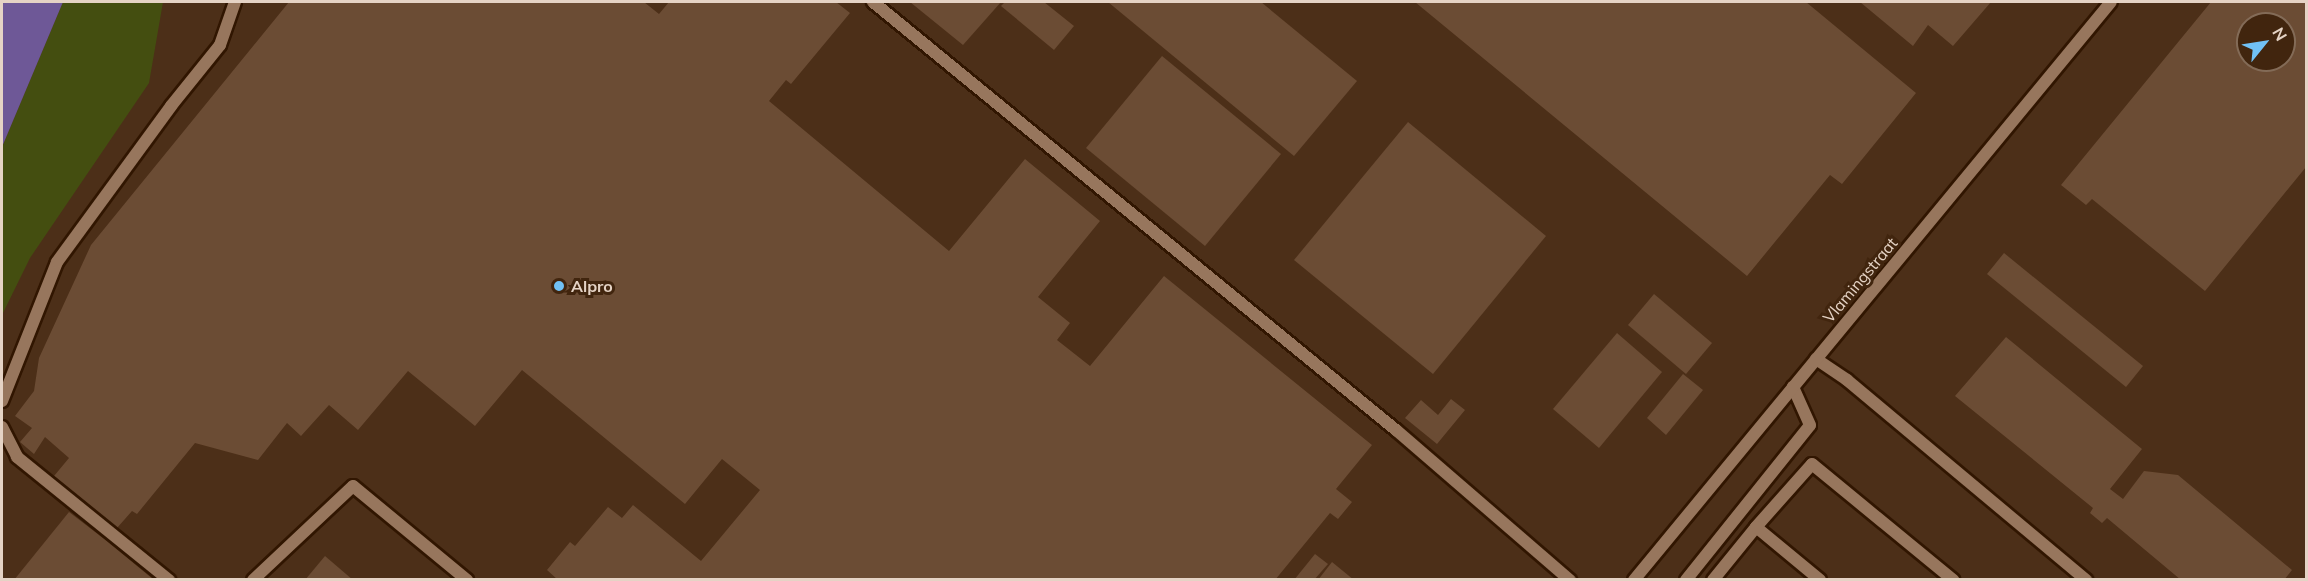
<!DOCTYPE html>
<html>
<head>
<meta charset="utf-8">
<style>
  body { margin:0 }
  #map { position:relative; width:2308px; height:581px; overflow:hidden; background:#4c2f18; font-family:Mulish,sans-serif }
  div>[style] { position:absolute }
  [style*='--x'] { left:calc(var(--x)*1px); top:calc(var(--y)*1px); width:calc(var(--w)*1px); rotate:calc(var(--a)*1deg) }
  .green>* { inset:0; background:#444e10 }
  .water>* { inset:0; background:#6e5897 }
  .building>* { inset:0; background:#6b4c34 }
  .roads { filter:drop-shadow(2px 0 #311601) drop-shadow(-2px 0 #311601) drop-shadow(0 2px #311601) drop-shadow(0 -2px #311601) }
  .service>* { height:12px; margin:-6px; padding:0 6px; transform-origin:6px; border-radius:6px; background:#97765d }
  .minor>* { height:12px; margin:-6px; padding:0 6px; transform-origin:6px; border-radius:6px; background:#97765d }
  .dots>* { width:16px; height:16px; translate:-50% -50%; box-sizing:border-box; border:3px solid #41250e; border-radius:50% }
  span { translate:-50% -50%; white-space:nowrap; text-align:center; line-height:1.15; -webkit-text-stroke:6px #41250e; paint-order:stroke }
  .street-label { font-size:16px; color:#e5d3c5 }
  .poi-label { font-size:16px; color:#e5d3c5; font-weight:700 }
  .left { translate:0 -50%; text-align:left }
  .frame { position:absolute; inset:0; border:3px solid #e5d3c5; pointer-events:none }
  .north { position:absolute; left:2236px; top:12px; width:60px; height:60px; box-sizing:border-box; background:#41250e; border:2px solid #836b57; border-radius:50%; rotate:60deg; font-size:16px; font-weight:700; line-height:24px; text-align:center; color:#e5d3c5 }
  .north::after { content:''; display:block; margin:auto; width:21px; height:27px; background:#71c1f5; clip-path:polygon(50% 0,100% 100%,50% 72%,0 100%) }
</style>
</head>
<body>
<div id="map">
  <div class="green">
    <div style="clip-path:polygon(63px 2px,163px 2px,149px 83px,30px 258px,2px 315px,2px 147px)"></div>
  </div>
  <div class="water">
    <div style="clip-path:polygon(2px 2px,63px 2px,2px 147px)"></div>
  </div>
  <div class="building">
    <div style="clip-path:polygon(289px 2px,644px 2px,659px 14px,669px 2px,836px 2px,850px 13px,791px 84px,786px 80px,769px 101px,949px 251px,1025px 159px,1100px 221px,1038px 297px,1070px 323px,1057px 340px,1090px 366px,1164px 276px,1372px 445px,1336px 489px,1352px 502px,1338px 519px,1330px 513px,1275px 580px,558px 580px,547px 570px,570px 542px,575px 546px,608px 507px,622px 518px,633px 505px,701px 561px,760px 490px,722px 459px,685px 504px,522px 370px,475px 426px,408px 371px,358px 430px,329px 405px,301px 436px,287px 423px,258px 460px,195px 443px,137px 514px,132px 511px,117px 528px,54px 476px,69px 458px,45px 437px,34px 454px,20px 442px,32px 428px,15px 416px,34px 391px,39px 358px,91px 245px)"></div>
    <div style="clip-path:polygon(910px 2px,1001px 2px,963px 45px)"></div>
    <div style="clip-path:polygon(1005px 2px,1044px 2px,1074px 26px,1054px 50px,1001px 6px)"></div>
    <div style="clip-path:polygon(1108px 2px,1261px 2px,1357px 81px,1294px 156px)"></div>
    <div style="clip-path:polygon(1415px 2px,1806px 2px,1916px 93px,1842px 184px,1830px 175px,1747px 276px)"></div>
    <div style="clip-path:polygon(1860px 2px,1991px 2px,1953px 46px,1928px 25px,1913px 46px)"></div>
    <div style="clip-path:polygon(evenodd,2211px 2px,2306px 2px,2306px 167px,2205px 291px,2092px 199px,2086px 205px,2061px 185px,2211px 2px,2248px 24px,2284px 24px,2284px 60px,2248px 60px,2248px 24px)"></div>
    <div style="clip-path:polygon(1162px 56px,1281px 154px,1205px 246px,1086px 148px)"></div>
    <div style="clip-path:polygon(1408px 122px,1546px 236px,1433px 374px,1294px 260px)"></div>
    <div style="clip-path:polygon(2004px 253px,2143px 366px,2126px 387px,1987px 274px)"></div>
    <div style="clip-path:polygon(1654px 294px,1712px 343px,1686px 374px,1628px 325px)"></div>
    <div style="clip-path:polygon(1617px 333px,1662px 372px,1599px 448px,1553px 409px)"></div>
    <div style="clip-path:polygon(2006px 337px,2142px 449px,2110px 489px,2123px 499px,2144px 471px,2178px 475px,2292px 570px,2284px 580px,2181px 580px,2107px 518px,2102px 523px,2090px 513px,2093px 508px,1955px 396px)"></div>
    <div style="clip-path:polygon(1683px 374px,1703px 390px,1666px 435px,1647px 418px)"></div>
    <div style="clip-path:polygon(1451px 399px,1465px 410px,1437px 444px,1405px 418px,1421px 400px,1438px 415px)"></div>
    <div style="clip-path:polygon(69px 512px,107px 541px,154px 580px,14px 580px)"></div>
    <div style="clip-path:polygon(1315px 554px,1328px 564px,1314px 580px,1294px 580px)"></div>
    <div style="clip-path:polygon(325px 556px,353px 580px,305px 580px)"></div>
    <div style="clip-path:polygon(1332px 562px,1354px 580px,1318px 580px)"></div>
  </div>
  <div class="roads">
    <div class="service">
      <div style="--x:873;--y:2;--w:676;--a:39.3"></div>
      <div style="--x:1396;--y:430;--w:230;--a:40.8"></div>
      <div style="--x:1816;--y:359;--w:37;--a:34"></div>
      <div style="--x:1847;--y:380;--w:312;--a:39.9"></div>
      <div style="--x:2;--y:401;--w:149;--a:-68.4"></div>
      <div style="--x:57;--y:262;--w:193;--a:-53.8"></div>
      <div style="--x:171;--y:106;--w:78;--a:-51.2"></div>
      <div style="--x:220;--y:45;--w:46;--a:-70.8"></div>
      <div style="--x:2;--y:427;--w:34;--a:63"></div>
      <div style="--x:17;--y:457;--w:196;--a:39"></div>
      <div style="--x:1756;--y:527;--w:84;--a:-48.4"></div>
      <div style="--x:1812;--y:464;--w:183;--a:39.4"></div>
      <div style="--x:253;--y:580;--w:137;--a:-43.2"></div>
      <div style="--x:353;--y:486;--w:148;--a:39.5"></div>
      <div style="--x:1686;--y:580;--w:198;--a:-51.3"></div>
      <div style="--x:1810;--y:425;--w:42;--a:-114.1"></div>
      <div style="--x:1713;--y:580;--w:68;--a:-50.9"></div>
      <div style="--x:1756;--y:527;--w:83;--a:39.6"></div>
    </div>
    <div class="minor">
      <div style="--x:1634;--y:580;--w:749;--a:-50.47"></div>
    </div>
  </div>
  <div class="dots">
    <div style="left:559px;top:286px;background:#71c1f5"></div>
  </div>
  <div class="street-label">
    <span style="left:1860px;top:280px;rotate:-50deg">Vlamingstraat</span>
  </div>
  <div class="poi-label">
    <span class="left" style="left:571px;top:286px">Alpro</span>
  </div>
  <div class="frame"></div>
  <div class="north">N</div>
</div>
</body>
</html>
